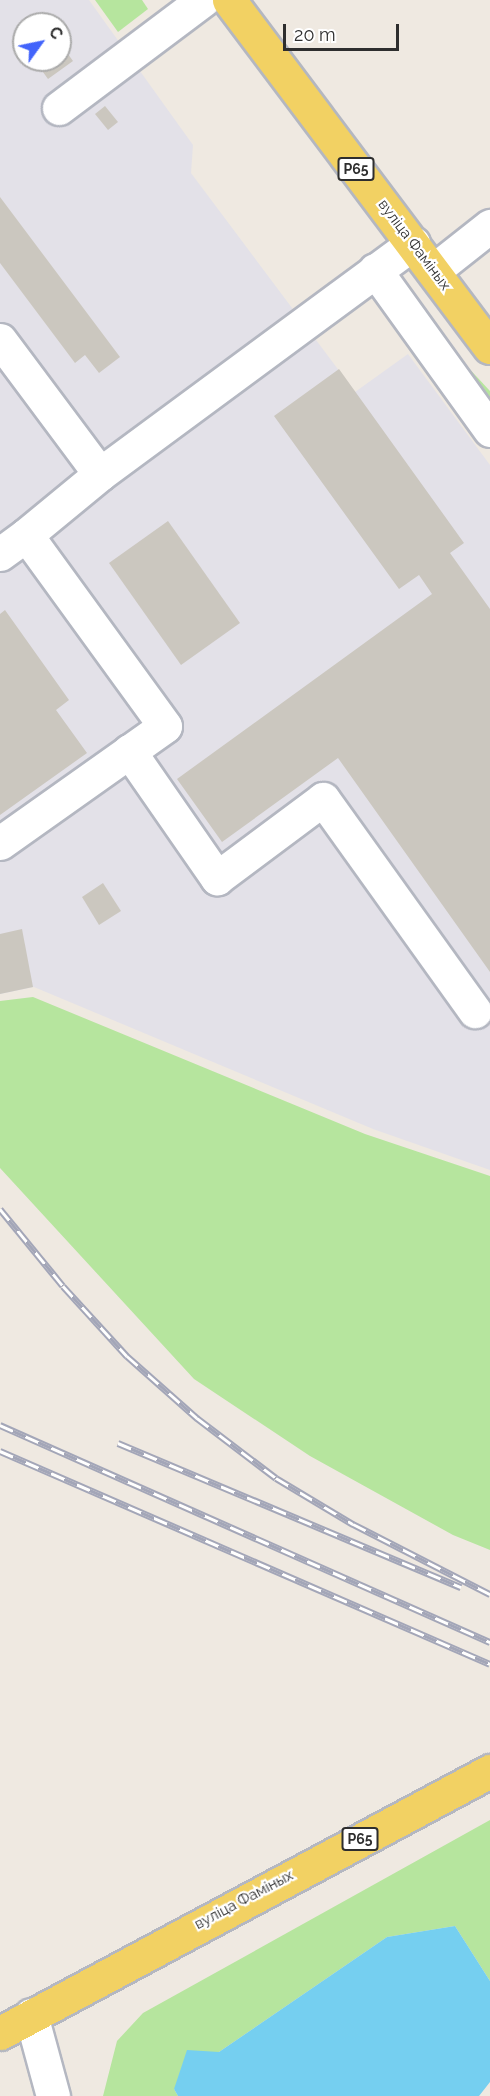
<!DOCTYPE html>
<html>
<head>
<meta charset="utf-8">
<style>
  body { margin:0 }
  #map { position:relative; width:490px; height:2096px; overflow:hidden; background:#efe9e1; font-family:Raleway,sans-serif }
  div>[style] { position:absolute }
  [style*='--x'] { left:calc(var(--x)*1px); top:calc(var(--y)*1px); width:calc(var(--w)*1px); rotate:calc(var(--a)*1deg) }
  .industrial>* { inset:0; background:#e3e1e8 }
  .green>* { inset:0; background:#b6e59e }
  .water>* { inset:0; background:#75cff0 }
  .building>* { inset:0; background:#cbc7bf }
  .roads { filter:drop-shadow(2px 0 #b4b7c1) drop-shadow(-2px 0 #b4b7c1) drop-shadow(0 2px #b4b7c1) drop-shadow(0 -2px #b4b7c1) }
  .minor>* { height:33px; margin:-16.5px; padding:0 16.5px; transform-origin:16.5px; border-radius:16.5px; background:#fff }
  .major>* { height:33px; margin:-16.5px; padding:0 16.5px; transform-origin:16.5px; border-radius:16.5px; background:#f2d163 }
  .rail>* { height:7px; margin-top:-3.5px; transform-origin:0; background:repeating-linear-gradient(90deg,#fff 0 14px,#a3a6b8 0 28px); box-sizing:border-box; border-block:2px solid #a3a6b8 }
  span { translate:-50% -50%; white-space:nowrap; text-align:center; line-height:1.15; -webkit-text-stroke:4.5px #fff; paint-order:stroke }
  .shield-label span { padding:2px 4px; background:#fff; border:2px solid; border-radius:4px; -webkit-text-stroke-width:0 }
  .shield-label { font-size:14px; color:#2e2e2e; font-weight:700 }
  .street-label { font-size:15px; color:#2e2e2e }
  .north { position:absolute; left:12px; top:12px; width:60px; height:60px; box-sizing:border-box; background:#fff; border:2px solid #ababab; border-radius:50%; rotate:57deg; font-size:16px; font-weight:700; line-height:24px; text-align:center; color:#2e2e2e }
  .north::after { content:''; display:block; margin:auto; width:21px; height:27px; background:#4264fb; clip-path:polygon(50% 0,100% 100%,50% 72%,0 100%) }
  .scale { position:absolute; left:283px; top:24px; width:116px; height:27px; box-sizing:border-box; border:3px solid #2e2e2e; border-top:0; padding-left:8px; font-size:18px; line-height:21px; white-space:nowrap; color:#2e2e2e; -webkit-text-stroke:4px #fff; paint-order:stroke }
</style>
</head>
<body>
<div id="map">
  <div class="industrial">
    <div style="clip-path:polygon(evenodd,0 0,89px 0,193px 145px,191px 173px,355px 392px,408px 354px,490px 465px,490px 1170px,373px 1129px,34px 987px,0 994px,0 0,24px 24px,60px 24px,60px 60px,24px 60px,24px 24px)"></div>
  </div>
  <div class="green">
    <div style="clip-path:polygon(95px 0,142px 0,148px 9px,118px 32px)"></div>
    <div style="clip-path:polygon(434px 339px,462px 361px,490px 391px,490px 417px)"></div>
    <div style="clip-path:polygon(33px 997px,365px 1134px,490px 1176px,490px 1550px,453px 1535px,310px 1456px,194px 1379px,0 1168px,0 1001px)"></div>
    <div style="clip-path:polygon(490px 1820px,490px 1981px,455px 1926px,387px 1937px,219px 2052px,174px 2089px,178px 2096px,103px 2096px,117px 2041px,143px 2013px)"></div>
  </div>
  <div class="water">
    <div style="clip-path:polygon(455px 1926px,490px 1981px,490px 2082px,479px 2096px,178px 2096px,174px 2089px,187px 2050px,219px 2052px,387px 1937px)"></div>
  </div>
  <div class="building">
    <div style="clip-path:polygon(60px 43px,73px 61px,48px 79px,35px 61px,60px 60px)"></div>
    <div style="clip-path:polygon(105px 106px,118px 122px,108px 130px,95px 114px)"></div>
    <div style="clip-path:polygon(0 197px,120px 357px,99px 373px,85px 355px,75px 363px,0 263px)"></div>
    <div style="clip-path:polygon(339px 369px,464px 543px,450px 553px,490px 609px,490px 972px,338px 758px,222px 842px,177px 779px,432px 594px,419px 575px,399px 589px,274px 416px)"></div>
    <div style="clip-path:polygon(168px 521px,240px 623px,181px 665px,109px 563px)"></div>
    <div style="clip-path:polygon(5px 610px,69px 700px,56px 710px,87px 753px,0 815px,0 614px)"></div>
    <div style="clip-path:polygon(103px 883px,121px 911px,99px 925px,82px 897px)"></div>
    <div style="clip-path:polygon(22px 929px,33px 987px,0 994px,0 934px)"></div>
  </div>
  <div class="roads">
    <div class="minor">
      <div style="--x:59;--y:108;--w:180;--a:-36.9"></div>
      <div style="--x:375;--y:270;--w:197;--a:54.3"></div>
      <div style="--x:433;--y:271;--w:73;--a:-38.3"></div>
      <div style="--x:0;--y:340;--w:167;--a:53.3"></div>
      <div style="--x:0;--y:554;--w:32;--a:-36"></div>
      <div style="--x:129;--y:751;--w:155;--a:55.3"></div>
      <div style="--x:217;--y:878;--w:132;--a:-36.7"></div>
      <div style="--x:323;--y:799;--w:261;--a:54.4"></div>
      <div style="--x:0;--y:843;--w:202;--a:-35.3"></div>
      <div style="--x:165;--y:726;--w:236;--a:-126"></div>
      <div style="--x:26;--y:535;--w:96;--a:-39.5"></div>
      <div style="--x:100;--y:474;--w:389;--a:-36.4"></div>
      <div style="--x:31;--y:2015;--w:84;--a:74.8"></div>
    </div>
    <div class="major">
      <div style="--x:229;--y:0;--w:434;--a:53.1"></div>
      <div style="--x:0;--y:2033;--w:556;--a:-28.13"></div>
    </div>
  </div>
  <div class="rail">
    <div style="--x:0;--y:1209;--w:99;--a:50.7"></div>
    <div style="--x:63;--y:1286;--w:95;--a:47.6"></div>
    <div style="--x:127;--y:1356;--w:94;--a:41.5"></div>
    <div style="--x:197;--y:1418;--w:99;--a:37.2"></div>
    <div style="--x:276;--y:1478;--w:90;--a:30.9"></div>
    <div style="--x:353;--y:1524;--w:154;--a:27.1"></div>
    <div style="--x:0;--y:1425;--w:536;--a:23.89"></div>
    <div style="--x:118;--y:1443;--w:372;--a:22.8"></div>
    <div style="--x:0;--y:1451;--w:534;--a:23.49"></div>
  </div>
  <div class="shield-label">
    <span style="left:356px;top:169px">Р65</span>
    <span style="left:360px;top:1839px">Р65</span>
  </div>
  <div class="street-label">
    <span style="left:414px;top:245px;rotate:53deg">вуліца Фаміных</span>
    <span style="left:244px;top:1900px;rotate:-28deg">вуліца Фаміных</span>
  </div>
  <div class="north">С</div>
  <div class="scale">20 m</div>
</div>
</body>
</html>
